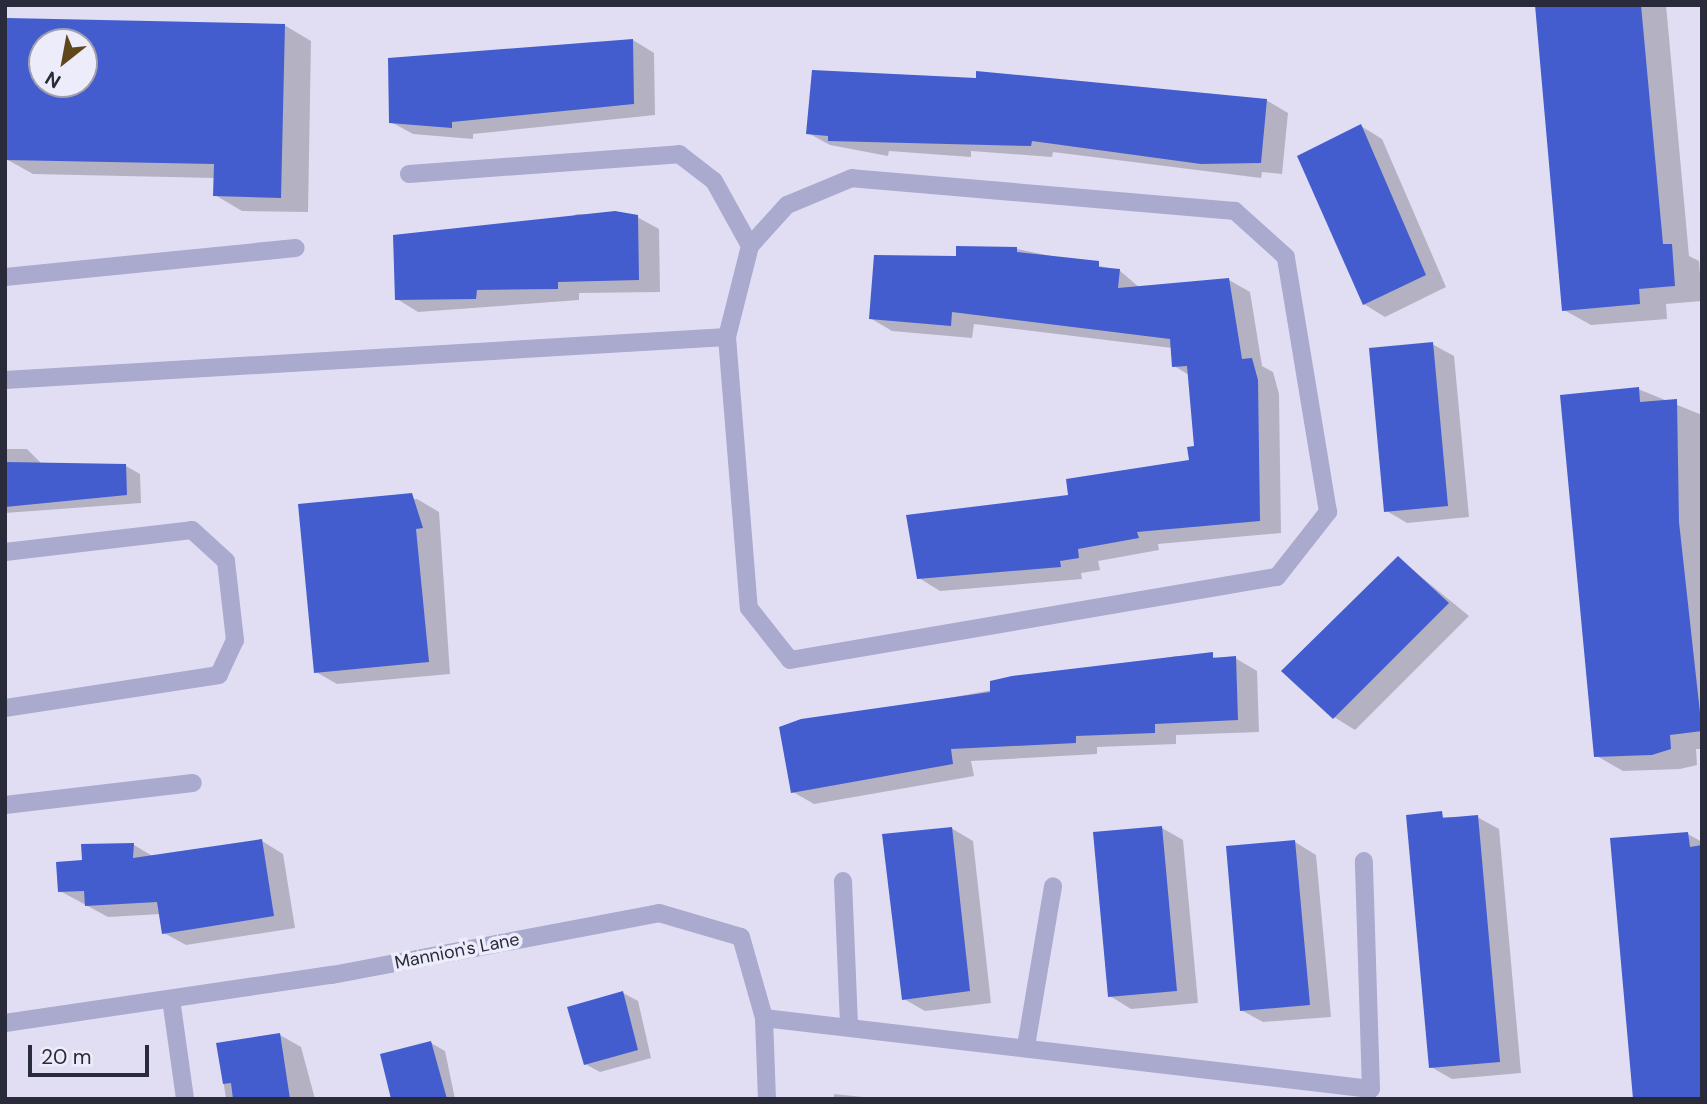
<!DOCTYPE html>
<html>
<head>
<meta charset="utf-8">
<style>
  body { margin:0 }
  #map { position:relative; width:1707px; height:1104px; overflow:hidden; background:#e1def4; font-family:"DM Sans",sans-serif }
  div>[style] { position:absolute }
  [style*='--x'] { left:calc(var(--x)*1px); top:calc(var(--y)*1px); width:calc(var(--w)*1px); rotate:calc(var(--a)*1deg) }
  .shadow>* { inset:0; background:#0003 }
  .building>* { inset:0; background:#435dce }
  .service>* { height:18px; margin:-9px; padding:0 9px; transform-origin:9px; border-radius:9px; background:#aaa9ce }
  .minor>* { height:18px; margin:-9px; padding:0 9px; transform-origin:9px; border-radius:9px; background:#aaa9ce }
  span { translate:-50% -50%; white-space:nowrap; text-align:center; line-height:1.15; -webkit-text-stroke:7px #edecfb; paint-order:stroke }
  .street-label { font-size:18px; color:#292b3b }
  .frame { position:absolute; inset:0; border:7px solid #292b3b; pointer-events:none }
  .north { position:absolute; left:28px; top:28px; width:70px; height:70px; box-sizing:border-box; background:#edecfb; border:2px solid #9f9fae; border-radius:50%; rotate:211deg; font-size:19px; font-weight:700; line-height:28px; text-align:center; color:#292b3b }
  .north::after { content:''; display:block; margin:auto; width:24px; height:32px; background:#60471b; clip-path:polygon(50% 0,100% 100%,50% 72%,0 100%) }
  .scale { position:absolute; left:28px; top:1045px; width:121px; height:32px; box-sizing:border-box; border:4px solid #292b3b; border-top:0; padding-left:9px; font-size:21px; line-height:24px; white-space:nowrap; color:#292b3b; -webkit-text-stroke:5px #edecfb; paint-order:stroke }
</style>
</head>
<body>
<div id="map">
  <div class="shadow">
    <div style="clip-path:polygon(1536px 5px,1666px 5px,1689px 256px,1699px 261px,1702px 301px,1666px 304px,1667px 319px,1591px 325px,1564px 310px)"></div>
    <div style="clip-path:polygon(evenodd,9px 19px,284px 25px,311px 41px,308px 212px,242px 211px,215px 195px,215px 178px,33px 174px,6px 159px,9px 19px,42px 42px,84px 42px,84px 84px,42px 84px,42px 42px)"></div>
    <div style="clip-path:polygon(633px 40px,654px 53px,655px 115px,473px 134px,473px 139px,413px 134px,391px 122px)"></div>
    <div style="clip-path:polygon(1266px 100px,1288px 113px,1282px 174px,1262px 172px,1261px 178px,1053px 152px,1052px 157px,971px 151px,971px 157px,889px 151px,888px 156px,830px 145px,808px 133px)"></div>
    <div style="clip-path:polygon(1361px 126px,1382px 139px,1446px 287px,1385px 317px,1364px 304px)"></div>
    <div style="clip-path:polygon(577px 214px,637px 217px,659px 229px,660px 292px,579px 293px,579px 300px,418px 312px,397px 299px)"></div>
    <div style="clip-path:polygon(1017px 249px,1119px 270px,1140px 288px,1229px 280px,1250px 292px,1262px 366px,1273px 372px,1279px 394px,1281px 533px,1158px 544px,1159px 550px,1098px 561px,1100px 570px,1081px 573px,1082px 579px,940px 591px,919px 578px,1070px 496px,1190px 461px,1196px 448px,1189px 375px,1174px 366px,1172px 348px,974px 324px,972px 338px,892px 331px,870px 318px,957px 258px)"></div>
    <div style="clip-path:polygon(1432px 344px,1454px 356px,1469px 517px,1407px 523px,1385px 510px)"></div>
    <div style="clip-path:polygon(1638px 389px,1702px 415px,1702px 749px,1696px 749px,1697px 765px,1680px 769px,1623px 771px,1595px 755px)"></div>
    <div style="clip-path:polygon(5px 449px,27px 449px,42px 464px,126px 466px,140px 474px,141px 503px,5px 513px)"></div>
    <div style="clip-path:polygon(417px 499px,439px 512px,450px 674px,337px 684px,316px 672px,300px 506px)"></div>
    <div style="clip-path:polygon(1398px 558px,1469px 616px,1355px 730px,1334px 717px)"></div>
    <div style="clip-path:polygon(1176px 656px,1235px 658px,1257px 671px,1259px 732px,1176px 735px,1176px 744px,1097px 747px,1097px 754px,971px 761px,974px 776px,814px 804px,793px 792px,781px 729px)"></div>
    <div style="clip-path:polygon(1408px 817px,1477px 817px,1499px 829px,1521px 1073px,1452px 1079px,1431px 1067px)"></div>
    <div style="clip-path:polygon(951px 828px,973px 841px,991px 1003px,925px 1011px,904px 999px)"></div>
    <div style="clip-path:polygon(1162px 828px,1183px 840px,1198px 1003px,1131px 1009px,1110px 996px)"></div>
    <div style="clip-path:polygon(1688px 834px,1702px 842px,1702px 1099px)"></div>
    <div style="clip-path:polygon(262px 841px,283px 854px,295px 928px,186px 945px,164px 933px,161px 914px,108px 917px,60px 891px,84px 862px,134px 845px,154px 857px)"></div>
    <div style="clip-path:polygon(1295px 842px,1316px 855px,1331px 1017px,1263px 1022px,1241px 1010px)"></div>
    <div style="clip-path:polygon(623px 993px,638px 1001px,651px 1058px,600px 1072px,585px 1064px)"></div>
    <div style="clip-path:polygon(280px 1035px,301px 1047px,315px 1099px,226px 1099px,218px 1044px)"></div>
    <div style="clip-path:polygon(431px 1043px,445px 1051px,455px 1099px,393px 1099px)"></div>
    <div style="clip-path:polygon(834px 1094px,882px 1099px,834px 1099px)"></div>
  </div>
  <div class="building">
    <div style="clip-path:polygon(1535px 5px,1641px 5px,1663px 244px,1672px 244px,1675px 286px,1639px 289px,1640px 304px,1562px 311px)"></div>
    <div style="clip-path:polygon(evenodd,7px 18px,285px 24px,281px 198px,213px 196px,214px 164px,5px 160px,7px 18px,42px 42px,84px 42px,84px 84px,42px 84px,42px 42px)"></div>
    <div style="clip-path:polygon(633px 39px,634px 104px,452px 122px,452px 128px,389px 123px,388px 58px)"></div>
    <div style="clip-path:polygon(812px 70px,976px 78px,976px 71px,1267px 99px,1261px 163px,1201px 164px,1032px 141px,1031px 146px,828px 141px,828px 136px,806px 134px)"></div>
    <div style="clip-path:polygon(1361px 124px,1426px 275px,1363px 305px,1297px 156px)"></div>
    <div style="clip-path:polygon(615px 211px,638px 215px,639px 280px,558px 282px,558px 289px,477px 290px,476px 299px,395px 300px,393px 235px)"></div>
    <div style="clip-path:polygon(956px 246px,1017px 247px,1017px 252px,1099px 261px,1099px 267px,1120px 269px,1118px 288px,1229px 278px,1242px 359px,1252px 358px,1258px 380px,1260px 521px,1137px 532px,1139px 538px,1078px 549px,1079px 558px,1060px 561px,1061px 567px,917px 579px,906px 515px,1068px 495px,1066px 479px,1189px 460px,1187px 447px,1194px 446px,1187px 366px,1172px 367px,1170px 339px,952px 312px,951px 326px,869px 319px,874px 255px,956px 256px)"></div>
    <div style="clip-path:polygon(1433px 342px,1448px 506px,1384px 512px,1369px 348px)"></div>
    <div style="clip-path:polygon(1639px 387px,1640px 402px,1677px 399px,1679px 522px,1702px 731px,1670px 735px,1671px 749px,1652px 755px,1594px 757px,1560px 395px)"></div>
    <div style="clip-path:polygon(5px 462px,126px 464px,127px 495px,5px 507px)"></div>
    <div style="clip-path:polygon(412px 493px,423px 528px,416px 529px,429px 662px,314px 673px,298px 504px)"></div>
    <div style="clip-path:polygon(1398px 556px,1449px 603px,1333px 719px,1281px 671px)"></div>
    <div style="clip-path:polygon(1213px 652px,1213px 658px,1236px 656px,1238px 720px,1155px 724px,1155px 733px,1076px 736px,1076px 743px,951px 749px,953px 764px,791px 793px,779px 727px,801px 719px,990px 692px,990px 681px,1012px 676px)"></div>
    <div style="clip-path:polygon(1442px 811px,1443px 818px,1478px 815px,1500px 1062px,1429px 1068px,1406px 815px)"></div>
    <div style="clip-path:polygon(1162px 826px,1177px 991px,1108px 997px,1093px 832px)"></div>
    <div style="clip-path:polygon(952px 827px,970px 991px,902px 1000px,882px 834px)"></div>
    <div style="clip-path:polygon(1688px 832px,1690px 847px,1702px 845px,1702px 1099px,1633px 1099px,1610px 838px)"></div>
    <div style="clip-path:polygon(262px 839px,274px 916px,162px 934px,157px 902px,85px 906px,84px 891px,58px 892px,56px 862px,82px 860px,81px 844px,134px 843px,133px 858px)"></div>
    <div style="clip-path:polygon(1295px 840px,1310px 1005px,1240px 1011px,1226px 846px)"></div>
    <div style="clip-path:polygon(623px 991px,638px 1050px,584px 1065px,567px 1007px)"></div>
    <div style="clip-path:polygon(280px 1033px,290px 1099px,233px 1099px,231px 1083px,223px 1084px,216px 1043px)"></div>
    <div style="clip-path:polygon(431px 1041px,447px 1099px,391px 1099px,380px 1054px)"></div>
  </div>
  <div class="service">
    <div style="--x:409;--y:174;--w:271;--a:-4.2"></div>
    <div style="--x:679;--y:154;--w:44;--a:37.6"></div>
    <div style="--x:714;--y:181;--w:74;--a:61"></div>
    <div style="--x:750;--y:246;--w:94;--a:104.2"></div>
    <div style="--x:727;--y:337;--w:272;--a:85.4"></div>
    <div style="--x:749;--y:608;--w:66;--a:51.7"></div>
    <div style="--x:790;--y:660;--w:494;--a:-9.7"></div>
    <div style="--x:1277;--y:577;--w:83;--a:-51.9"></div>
    <div style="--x:1328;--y:512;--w:258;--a:-99.4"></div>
    <div style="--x:1286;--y:257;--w:69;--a:-138"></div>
    <div style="--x:1235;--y:211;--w:384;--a:-175.1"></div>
    <div style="--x:852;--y:178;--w:70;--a:157.4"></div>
    <div style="--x:787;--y:205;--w:55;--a:132.1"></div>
    <div style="--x:5;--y:277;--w:292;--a:-5.7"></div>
    <div style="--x:5;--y:380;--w:723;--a:-3.41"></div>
    <div style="--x:5;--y:552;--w:188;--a:-6.7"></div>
    <div style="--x:192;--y:530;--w:46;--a:42.4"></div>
    <div style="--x:226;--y:561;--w:80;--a:83.5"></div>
    <div style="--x:235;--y:640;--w:38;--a:115"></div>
    <div style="--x:219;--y:675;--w:217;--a:171.2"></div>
    <div style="--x:5;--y:805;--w:189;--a:-6.7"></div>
    <div style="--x:843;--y:881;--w:143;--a:87.6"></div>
    <div style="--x:171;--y:999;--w:101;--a:82"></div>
    <div style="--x:764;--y:1018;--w:611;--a:6.67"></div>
    <div style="--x:1371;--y:1089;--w:228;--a:-91.8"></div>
    <div style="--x:1026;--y:1046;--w:162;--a:-80.4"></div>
  </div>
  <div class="minor">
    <div style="--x:5;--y:1023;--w:331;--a:-8.4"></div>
    <div style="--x:332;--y:975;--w:333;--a:-10.7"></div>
    <div style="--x:659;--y:913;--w:85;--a:16.3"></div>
    <div style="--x:741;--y:937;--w:84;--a:74.1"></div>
    <div style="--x:764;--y:1018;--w:81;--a:87.9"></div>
  </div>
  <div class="street-label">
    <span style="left:457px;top:951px;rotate:-11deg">Mannion's Lane</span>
  </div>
  <div class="frame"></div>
  <div class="north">N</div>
  <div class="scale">20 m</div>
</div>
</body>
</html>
